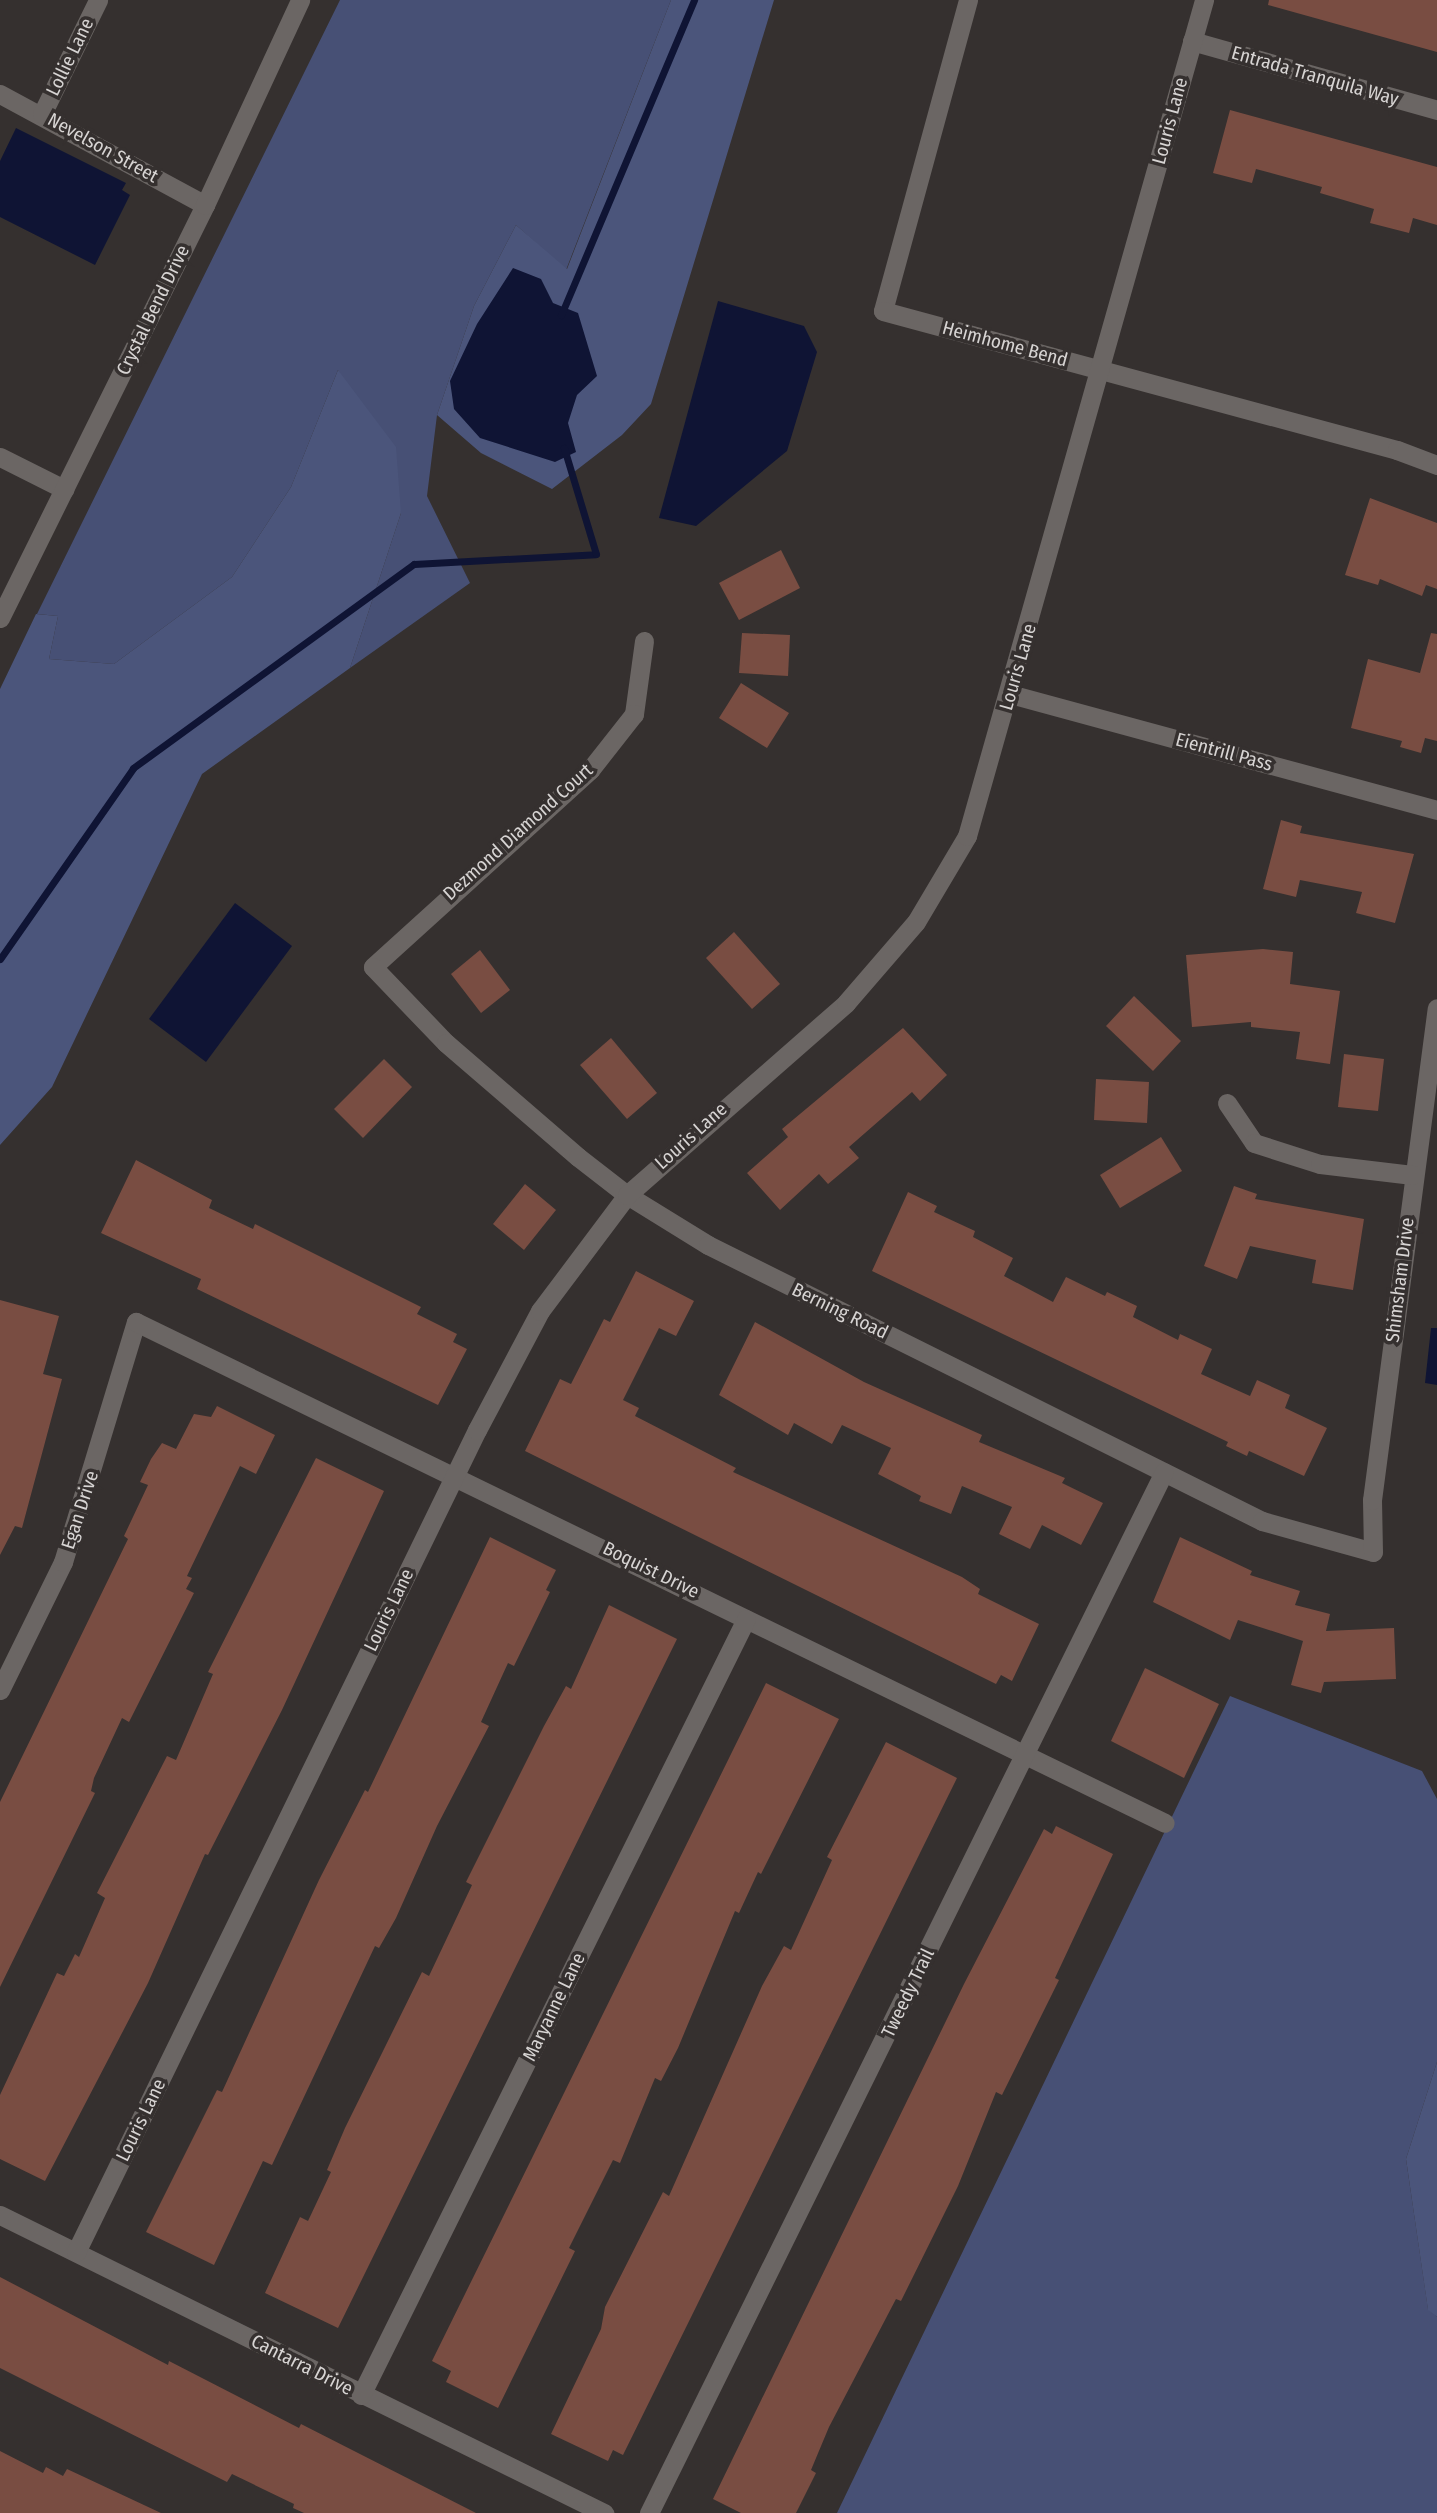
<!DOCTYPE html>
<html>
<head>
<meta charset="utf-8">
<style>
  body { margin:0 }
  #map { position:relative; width:1437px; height:2513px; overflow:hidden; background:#35302f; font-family:"Fira Sans Condensed",sans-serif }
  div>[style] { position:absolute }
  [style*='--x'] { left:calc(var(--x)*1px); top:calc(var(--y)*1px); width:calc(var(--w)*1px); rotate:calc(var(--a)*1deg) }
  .green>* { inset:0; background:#475075 }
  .forest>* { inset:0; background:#4b557b }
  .water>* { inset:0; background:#0f1434 }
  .stream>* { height:7px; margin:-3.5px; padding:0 3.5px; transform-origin:3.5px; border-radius:3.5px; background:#0f1434 }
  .building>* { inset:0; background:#794d42 }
  .minor>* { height:19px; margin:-9.5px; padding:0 9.5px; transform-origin:9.5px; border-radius:9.5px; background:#6b6664 }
  .tertiary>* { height:19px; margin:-9.5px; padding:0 9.5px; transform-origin:9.5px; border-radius:9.5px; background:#6b6664 }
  span { translate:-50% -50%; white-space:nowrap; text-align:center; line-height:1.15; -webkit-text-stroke:7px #35302f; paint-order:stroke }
  .street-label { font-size:19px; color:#d7d4d3 }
</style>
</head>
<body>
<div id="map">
  <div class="green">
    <div style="clip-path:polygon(340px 0,671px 0,566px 270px,516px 225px,474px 306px,437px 415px,427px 496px,470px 583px,350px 668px,401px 513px,338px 370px,291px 487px,232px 577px,114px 664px,49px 659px,58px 616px,37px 614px)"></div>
    <div style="clip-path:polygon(1230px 1696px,1422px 1771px,1437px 1799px,1437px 2062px,1406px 2159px,1428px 2309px,1437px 2317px,1437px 2513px,837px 2513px)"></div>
  </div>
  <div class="forest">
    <div style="clip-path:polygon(671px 0,774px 0,651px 404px,622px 435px,552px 489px,481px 453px,437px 415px,474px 306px,516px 225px,567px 269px)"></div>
    <div style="clip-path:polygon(338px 370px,396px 447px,401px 513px,350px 668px,202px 774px,52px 1087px,0 1145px,0 689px,36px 614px,58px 616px,49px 659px,114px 664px,232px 577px,291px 487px)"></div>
    <div style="clip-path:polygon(1437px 2062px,1437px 2317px,1428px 2310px,1406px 2159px)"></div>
  </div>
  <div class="water">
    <div style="clip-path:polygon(16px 128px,126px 183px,122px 190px,130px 195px,95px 265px,0 217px,0 161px)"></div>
    <div style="clip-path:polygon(513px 268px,541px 279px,553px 303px,578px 313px,597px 376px,577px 395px,568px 423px,576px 452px,555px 462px,480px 438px,454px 409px,450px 381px,477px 324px)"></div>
    <div style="clip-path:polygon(718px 301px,804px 326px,817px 352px,787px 451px,696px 526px,659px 518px)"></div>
    <div style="clip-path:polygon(235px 903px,292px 946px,206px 1062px,149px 1019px)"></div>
    <div style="clip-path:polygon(1431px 1328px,1437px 1328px,1437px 1385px,1425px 1383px)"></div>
  </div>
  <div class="stream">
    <div style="--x:561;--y:315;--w:342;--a:-67.1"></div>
    <div style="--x:0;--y:959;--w:233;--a:-55.1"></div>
    <div style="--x:133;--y:768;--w:347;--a:-36"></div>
    <div style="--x:414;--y:564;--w:182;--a:-3.1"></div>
    <div style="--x:596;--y:554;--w:111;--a:-106.8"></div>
  </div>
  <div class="building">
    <div style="clip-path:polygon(1269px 0,1437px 0,1437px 52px,1268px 5px)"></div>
    <div style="clip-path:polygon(1230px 110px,1437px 167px,1437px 225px,1413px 218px,1409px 233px,1370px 223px,1374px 209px,1320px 193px,1322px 187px,1256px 169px,1252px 183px,1213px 173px)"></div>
    <div style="clip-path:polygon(1370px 498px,1437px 523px,1437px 589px,1426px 585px,1422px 596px,1380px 579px,1378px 585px,1345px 575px)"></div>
    <div style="clip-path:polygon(781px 550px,800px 588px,739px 620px,719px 583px)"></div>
    <div style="clip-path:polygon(742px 633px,790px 635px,788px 676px,739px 673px)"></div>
    <div style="clip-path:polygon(1431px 633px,1437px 634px,1437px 741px,1425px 738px,1421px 753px,1400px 747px,1402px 741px,1351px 728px,1368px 659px,1420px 673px)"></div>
    <div style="clip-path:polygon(741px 683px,789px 713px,767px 748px,719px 718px)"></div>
    <div style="clip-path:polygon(1281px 820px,1302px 826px,1300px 833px,1414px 854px,1395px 923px,1356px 913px,1362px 892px,1300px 880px,1296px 897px,1263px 889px)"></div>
    <div style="clip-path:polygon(734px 932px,780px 984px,752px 1009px,706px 958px)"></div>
    <div style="clip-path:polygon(1263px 949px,1293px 952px,1290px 984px,1340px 991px,1330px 1064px,1296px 1059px,1300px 1032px,1251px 1027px,1251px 1022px,1192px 1027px,1186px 955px)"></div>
    <div style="clip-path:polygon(480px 950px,510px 990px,481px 1013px,451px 974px)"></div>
    <div style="clip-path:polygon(1134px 996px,1181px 1041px,1153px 1071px,1106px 1026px)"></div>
    <div style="clip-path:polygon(903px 1028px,947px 1075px,920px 1101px,912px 1092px,849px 1147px,859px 1158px,828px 1184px,819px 1174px,780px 1210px,747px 1173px,788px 1137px,782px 1129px)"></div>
    <div style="clip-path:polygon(611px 1038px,657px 1093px,627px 1119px,580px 1065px)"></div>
    <div style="clip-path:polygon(1344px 1054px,1384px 1059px,1378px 1111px,1338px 1107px)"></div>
    <div style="clip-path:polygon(384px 1059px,412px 1087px,363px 1138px,334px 1109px)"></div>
    <div style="clip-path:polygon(1096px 1079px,1149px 1082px,1147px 1123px,1094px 1120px)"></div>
    <div style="clip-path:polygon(1161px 1137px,1182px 1171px,1120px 1208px,1100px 1175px)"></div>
    <div style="clip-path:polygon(136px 1160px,212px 1200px,209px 1208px,253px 1229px,255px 1224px,421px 1307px,417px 1314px,457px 1334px,453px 1342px,467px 1349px,438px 1405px,197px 1289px,201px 1279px,101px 1233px)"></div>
    <div style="clip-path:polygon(525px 1184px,556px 1210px,524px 1250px,493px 1224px)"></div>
    <div style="clip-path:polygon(1234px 1186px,1257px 1194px,1255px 1199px,1364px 1219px,1353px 1290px,1312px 1283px,1316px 1260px,1250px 1246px,1237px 1279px,1204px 1266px)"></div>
    <div style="clip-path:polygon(908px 1192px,937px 1206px,934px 1212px,975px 1231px,973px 1237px,1013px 1258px,1004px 1276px,1053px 1302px,1066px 1277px,1105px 1296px,1107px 1292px,1137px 1306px,1133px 1317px,1178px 1340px,1180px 1334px,1212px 1349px,1201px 1374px,1250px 1396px,1257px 1380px,1290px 1395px,1285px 1408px,1327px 1428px,1304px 1476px,1249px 1451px,1247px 1456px,1226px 1446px,1228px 1442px,872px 1271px)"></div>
    <div style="clip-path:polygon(636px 1271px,694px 1301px,676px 1336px,659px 1328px,623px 1400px,639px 1408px,635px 1416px,736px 1468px,733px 1472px,962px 1577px,980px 1589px,978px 1594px,1039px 1624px,1012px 1681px,1001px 1675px,996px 1684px,525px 1451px,560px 1379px,571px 1384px,604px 1319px,610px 1322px)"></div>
    <div style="clip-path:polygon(0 1300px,59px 1316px,43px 1374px,62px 1379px,22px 1528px,15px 1526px,0 1555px)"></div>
    <div style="clip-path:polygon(755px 1322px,864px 1382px,982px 1435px,979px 1442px,1065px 1478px,1062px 1483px,1103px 1503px,1081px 1545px,1042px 1525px,1030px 1549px,999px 1534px,1012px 1507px,962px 1486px,951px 1514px,919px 1501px,921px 1496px,878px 1474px,891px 1448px,842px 1425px,832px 1444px,794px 1423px,788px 1435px,719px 1395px)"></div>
    <div style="clip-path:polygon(217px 1406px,275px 1435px,256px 1474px,240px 1466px,187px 1576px,192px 1578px,186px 1589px,194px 1593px,129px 1722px,122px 1718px,94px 1778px,91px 1791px,95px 1793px,0 1987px,0 1802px,128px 1539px,124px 1536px,148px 1485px,140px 1482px,151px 1459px,162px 1443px,176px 1449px,194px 1414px,211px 1417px)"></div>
    <div style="clip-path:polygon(316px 1458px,384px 1491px,282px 1710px,208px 1855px,205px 1854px,148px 1983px,45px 2181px,0 2159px,0 2095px,57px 1973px,64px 1976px,75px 1954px,79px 1957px,105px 1898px,97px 1893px,167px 1756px,176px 1760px,213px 1674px,208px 1672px)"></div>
    <div style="clip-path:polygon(490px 1537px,556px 1570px,546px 1590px,550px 1592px,514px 1666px,508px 1663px,481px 1722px,489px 1726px,437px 1826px,396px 1918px,379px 1948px,375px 1946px,272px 2165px,263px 2161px,214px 2265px,146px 2232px,217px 2090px,222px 2092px,319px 1880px,365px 1790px,368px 1792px)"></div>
    <div style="clip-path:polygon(1180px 1537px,1252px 1571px,1250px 1575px,1300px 1591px,1295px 1605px,1330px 1614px,1326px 1631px,1394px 1628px,1396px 1679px,1324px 1682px,1321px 1693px,1291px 1685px,1303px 1641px,1238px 1620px,1230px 1640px,1153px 1602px)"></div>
    <div style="clip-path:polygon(609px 1605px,677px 1639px,338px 2328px,265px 2293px,300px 2217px,308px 2221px,331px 2172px,327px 2170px,345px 2128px,422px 1972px,429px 1976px,472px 1885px,466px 1882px,544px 1726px,566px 1686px,571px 1689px)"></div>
    <div style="clip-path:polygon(1145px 1668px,1219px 1704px,1184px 1778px,1111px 1741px)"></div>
    <div style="clip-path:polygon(766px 1683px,839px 1719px,761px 1874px,758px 1872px,739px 1913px,735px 1911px,678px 2048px,661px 2081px,655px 2078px,620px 2163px,613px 2160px,569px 2248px,575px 2251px,498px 2408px,446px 2382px,451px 2371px,432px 2361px)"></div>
    <div style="clip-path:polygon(886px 1742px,957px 1778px,623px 2455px,613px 2450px,608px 2461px,551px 2434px,601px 2329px,605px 2307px,663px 2192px,669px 2196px,762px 1986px,784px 1946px,791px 1950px,832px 1860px,827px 1857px)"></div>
    <div style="clip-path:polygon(1056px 1826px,1113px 1854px,1055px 1978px,1059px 1980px,1002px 2095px,996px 2092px,958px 2186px,901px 2301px,896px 2299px,829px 2427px,811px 2470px,816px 2473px,796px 2513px,741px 2513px,713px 2499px,964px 1984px,1044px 1829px,1052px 1834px)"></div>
    <div style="clip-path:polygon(0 2277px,168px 2365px,169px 2361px,299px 2428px,301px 2424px,476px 2513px,304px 2513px,293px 2508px,294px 2504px,232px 2474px,227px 2482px,0 2368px)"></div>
    <div style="clip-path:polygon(0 2451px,43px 2473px,46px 2467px,63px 2476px,67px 2469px,161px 2513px,0 2513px)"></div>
  </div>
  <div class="minor">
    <div style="--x:968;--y:0;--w:322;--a:105.3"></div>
    <div style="--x:883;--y:311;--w:532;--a:15.13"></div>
    <div style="--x:1397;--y:450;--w:43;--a:20.6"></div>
    <div style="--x:1192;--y:41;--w:255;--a:15.7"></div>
    <div style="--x:0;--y:94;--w:233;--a:28.4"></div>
    <div style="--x:42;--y:114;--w:127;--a:-63.8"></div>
    <div style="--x:0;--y:457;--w:72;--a:26.6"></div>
    <div style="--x:644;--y:641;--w:74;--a:97.8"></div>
    <div style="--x:634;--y:714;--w:71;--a:128.2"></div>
    <div style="--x:590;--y:770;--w:293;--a:137.8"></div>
    <div style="--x:373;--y:967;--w:105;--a:46.2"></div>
    <div style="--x:446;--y:1043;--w:174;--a:40.8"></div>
    <div style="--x:578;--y:1157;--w:62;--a:37.8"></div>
    <div style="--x:627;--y:1195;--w:95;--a:31.7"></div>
    <div style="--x:708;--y:1245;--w:619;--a:26.48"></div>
    <div style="--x:1262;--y:1521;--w:115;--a:15.6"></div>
    <div style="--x:1373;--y:1552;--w:52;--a:-91.1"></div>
    <div style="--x:1372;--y:1500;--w:496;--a:-82.5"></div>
    <div style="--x:1010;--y:694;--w:442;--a:15.2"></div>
    <div style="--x:1227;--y:1103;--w:48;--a:56"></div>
    <div style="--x:1254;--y:1143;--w:69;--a:17.7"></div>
    <div style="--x:1320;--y:1164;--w:93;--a:6.8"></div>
    <div style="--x:0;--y:1690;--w:143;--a:-63.8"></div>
    <div style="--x:63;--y:1562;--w:251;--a:-73.1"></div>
    <div style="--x:136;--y:1322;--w:1144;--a:25.96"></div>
    <div style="--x:0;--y:2215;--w:674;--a:26.26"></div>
    <div style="--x:76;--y:2252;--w:915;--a:-64"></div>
    <div style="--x:477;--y:1430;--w:135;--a:-62.1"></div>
    <div style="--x:540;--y:1311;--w:145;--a:-53.1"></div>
    <div style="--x:627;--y:1195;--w:291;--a:-41.2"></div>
    <div style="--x:846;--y:1003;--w:107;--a:-49.2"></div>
    <div style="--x:916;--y:922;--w:100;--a:-59.3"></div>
    <div style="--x:967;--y:836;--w:869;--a:-74.17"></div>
    <div style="--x:361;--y:2395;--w:866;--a:-63.61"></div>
    <div style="--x:649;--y:2513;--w:1161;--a:-63.68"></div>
  </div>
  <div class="tertiary">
    <div style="--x:0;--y:618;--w:461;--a:-63.6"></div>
    <div style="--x:205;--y:205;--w:226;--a:-65.1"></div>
  </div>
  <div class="street-label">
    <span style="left:70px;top:57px;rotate:-64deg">Lollie Lane</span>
    <span style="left:1315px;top:76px;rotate:16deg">Entrada Tranquila Way</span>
    <span style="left:1170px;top:121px;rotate:-75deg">Louris Lane</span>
    <span style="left:103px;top:148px;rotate:29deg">Nevelson Street</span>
    <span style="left:153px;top:310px;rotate:-64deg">Crystal Bend Drive</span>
    <span style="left:1005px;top:344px;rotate:15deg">Heimhome Bend</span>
    <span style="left:1018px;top:667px;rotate:-74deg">Louris Lane</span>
    <span style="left:1224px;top:752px;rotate:15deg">Eientrill Pass</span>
    <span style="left:518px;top:832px;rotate:-42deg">Dezmond Diamond Court</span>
    <span style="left:691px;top:1136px;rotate:-42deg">Louris Lane</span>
    <span style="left:1400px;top:1280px;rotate:-83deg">Shimsham Drive</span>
    <span style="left:840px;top:1311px;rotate:26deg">Berning Road</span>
    <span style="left:80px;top:1510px;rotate:-72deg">Egan Drive</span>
    <span style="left:651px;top:1570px;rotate:26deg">Boquist Drive</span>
    <span style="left:389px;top:1610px;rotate:-64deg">Louris Lane</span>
    <span style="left:908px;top:1993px;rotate:-64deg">Tweedy Trail</span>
    <span style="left:554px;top:2007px;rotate:-64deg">Maryanne Lane</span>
    <span style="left:141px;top:2120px;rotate:-64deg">Louris Lane</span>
    <span style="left:302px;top:2365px;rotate:27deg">Cantarra Drive</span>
  </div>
</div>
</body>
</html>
